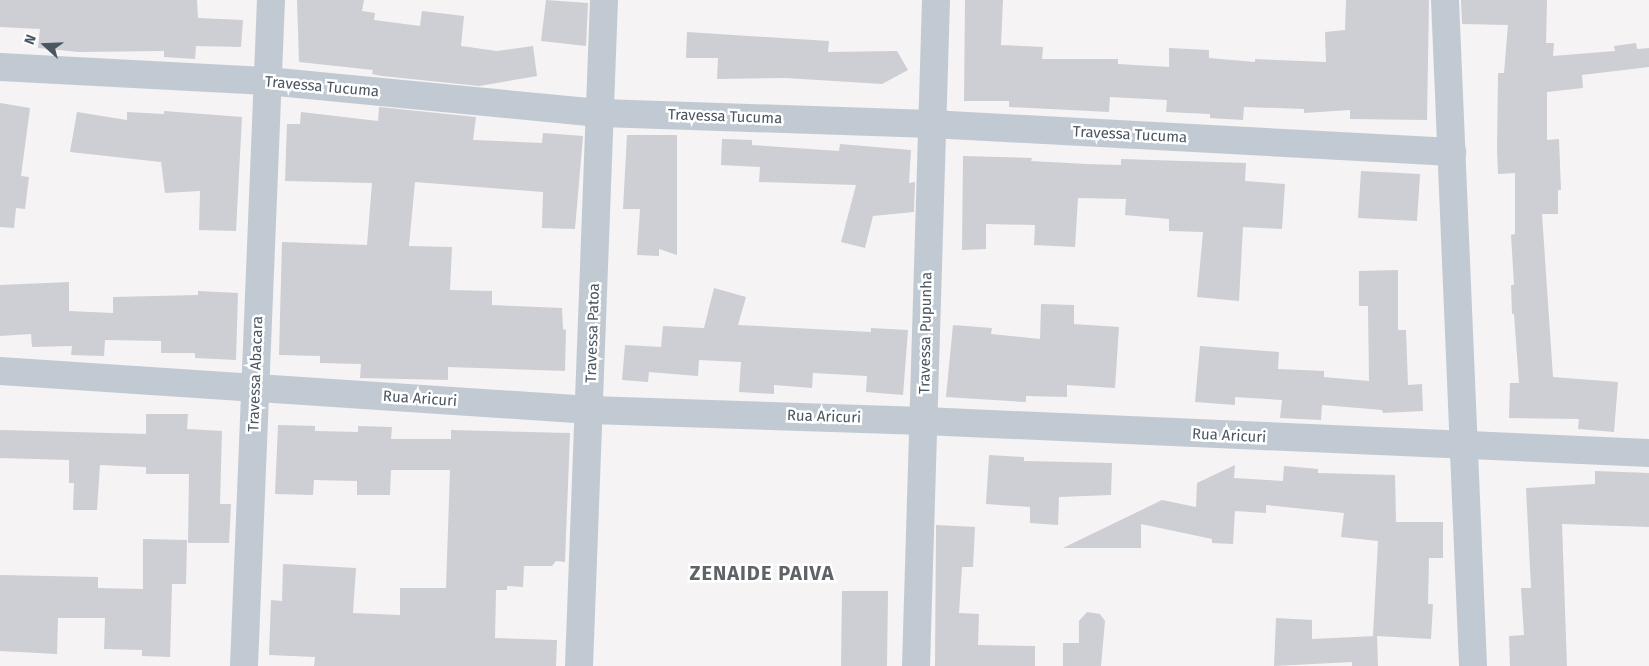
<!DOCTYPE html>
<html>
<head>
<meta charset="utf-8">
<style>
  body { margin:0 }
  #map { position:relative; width:1649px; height:666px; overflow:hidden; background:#f5f3f3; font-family:"Fira Sans",sans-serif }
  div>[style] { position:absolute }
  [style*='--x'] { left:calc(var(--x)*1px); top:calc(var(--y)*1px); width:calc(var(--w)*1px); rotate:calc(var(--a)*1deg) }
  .building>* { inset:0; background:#cdcfd5 }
  .street>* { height:28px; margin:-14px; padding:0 14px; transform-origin:14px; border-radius:14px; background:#c1cad2 }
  span { translate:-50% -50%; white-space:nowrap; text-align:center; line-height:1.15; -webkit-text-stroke:5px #fff; paint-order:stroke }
  .street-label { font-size:15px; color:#4a5661 }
  .district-label { font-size:20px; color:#5f6368; font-weight:700; letter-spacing:1px }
  .north { position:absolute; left:20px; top:20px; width:50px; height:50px; -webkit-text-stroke:4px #fff; paint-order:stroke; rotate:290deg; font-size:14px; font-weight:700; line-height:20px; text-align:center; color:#4a5661 }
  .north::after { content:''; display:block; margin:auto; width:18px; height:22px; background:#4a5661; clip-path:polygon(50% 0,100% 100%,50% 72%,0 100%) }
</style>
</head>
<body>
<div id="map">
  <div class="building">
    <div style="clip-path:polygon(0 0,197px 0,198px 18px,243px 20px,241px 47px,196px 46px,195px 59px,164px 57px,164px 51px,79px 52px,38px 48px,40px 29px,0 27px)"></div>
    <div style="clip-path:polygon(297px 0,364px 0,362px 11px,375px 13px,374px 20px,420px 26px,422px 11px,464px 16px,461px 46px,497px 51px,533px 46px,537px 76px,479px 86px,382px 76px,372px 74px,373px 70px,299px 62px)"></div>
    <div style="clip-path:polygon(546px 0,588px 3px,586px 46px,541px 41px)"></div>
    <div style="clip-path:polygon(965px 0,1003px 0,1001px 45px,1043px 47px,1042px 59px,1118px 59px,1118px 64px,1169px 67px,1169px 48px,1209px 50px,1209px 58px,1255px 62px,1255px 59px,1326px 62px,1325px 32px,1345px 30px,1346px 0,1429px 0,1427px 120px,1350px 119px,1350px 110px,1304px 113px,1304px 109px,1244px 107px,1243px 120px,1210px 118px,1210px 114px,1166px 112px,1167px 100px,1110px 97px,1109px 112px,1009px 107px,1009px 101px,964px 101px)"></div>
    <div style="clip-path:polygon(1461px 0,1547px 0,1546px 43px,1554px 43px,1553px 56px,1615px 51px,1614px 46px,1636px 43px,1637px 49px,1649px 48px,1649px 67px,1582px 75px,1583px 88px,1547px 92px,1547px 140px,1559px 139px,1561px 190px,1558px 190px,1558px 214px,1542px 214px,1553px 377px,1618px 382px,1614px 432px,1578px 429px,1579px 419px,1509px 418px,1510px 383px,1519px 383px,1514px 314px,1512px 314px,1511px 285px,1514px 285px,1511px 235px,1515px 234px,1515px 173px,1498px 174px,1497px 150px,1498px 73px,1504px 73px,1508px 25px,1462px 24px)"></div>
    <div style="clip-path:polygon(687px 32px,829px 41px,828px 52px,897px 51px,908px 70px,882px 84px,786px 78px,717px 79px,718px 58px,686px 58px)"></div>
    <div style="clip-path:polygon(0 103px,30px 108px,21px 176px,29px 177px,25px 209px,16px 208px,14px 228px,0 227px)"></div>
    <div style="clip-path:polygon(379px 107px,476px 117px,473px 140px,542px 143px,543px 133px,583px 136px,575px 229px,542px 228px,543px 192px,415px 182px,409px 246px,452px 247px,450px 290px,492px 291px,492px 305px,562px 308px,563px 329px,566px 330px,565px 371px,448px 367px,448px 380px,360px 378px,361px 364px,320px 363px,320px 356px,279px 355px,282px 242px,367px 245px,372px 183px,285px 181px,287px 124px,300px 124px,301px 112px,378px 121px)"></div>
    <div style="clip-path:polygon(164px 111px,242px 117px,236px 231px,199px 230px,200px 191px,165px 193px,161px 162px,70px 152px,77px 112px,127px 120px,127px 112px,164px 114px)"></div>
    <div style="clip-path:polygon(627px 135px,677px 135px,677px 255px,659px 249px,659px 256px,637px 255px,640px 209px,623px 209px)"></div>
    <div style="clip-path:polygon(722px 139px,752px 140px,752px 145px,839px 151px,840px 144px,911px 150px,909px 183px,915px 182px,914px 212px,873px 216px,865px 248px,841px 242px,856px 185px,759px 182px,760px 167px,721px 165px)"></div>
    <div style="clip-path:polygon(963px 156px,1032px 158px,1031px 161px,1087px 164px,1121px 165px,1121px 159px,1246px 163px,1245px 181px,1285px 184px,1282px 229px,1243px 227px,1239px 301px,1197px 297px,1203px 232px,1169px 231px,1169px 219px,1125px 215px,1126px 199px,1078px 198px,1075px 247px,1034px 245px,1035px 225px,986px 224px,986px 249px,962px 250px)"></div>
    <div style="clip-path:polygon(1361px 171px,1420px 174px,1417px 221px,1358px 218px)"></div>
    <div style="clip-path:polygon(1398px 270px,1398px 330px,1406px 330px,1408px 385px,1422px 384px,1423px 411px,1383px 413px,1382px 410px,1322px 405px,1321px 420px,1280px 418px,1282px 400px,1235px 397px,1235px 405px,1195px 402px,1200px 346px,1279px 352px,1278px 369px,1324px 371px,1324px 377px,1369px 381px,1368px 306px,1359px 306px,1359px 271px)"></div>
    <div style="clip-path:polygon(69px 282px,69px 311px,113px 313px,113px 297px,198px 295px,198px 291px,238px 293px,236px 360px,195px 358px,195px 353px,161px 353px,161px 341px,105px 340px,104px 356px,71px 355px,72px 346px,32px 347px,31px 334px,0 336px,0 285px)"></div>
    <div style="clip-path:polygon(714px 288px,746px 297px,738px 325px,871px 332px,871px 328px,908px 330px,903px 395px,866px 392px,867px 376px,813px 373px,812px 388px,774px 385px,774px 394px,739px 392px,741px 362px,699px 360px,698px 376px,649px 372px,648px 382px,622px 380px,625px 345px,661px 347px,663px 326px,704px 328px)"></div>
    <div style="clip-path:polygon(1041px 304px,1074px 305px,1074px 324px,1119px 327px,1115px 388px,1067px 385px,1067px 397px,1026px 396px,1026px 402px,946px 397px,953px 325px,992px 328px,991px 334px,1040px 339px)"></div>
    <div style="clip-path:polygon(146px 414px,188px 414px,187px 429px,222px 431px,220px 504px,231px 504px,229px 543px,188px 543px,189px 474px,146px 474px,146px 467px,100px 465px,97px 510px,73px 510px,74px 483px,69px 483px,69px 460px,0 458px,0 430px,146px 434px)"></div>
    <div style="clip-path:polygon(278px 425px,315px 426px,315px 431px,358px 432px,358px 426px,392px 427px,391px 439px,451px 439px,451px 430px,570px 433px,565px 562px,556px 561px,552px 566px,524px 566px,523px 587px,507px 586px,507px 590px,496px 590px,495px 638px,557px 640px,556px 666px,314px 666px,315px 657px,269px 655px,271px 600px,282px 601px,283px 564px,356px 568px,353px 613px,400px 615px,400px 588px,446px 588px,450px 470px,391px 470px,390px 495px,357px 495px,357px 481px,314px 480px,313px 495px,275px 494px)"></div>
    <div style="clip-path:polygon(989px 455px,1024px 457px,1024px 461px,1112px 463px,1111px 495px,1059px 497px,1058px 525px,1030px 523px,1030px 507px,986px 504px)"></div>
    <div style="clip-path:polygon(1235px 465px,1234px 478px,1283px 481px,1284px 466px,1318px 469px,1318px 473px,1395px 475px,1396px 522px,1443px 522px,1443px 558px,1429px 558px,1428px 604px,1433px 604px,1431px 639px,1377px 636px,1378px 666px,1352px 666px,1352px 662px,1274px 666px,1276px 618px,1312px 620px,1312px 639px,1376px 636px,1373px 636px,1378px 541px,1341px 537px,1344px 513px,1266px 505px,1266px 513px,1235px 511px,1233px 544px,1212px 543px,1212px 539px,1141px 524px,1141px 548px,1063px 548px,1162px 500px,1196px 507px,1197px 483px)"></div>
    <div style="clip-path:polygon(1595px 471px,1649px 473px,1649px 527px,1562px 524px,1567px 666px,1510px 666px,1509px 636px,1524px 635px,1521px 588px,1531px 588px,1526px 488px,1595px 484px)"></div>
    <div style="clip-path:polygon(936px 525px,975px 527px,973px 567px,962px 567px,959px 613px,979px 614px,978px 645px,1035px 646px,1035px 666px,935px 666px)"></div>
    <div style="clip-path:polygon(143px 539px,187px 540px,186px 584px,172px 584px,170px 657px,142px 656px,142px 650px,104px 649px,105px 618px,58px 618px,57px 654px,0 651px,0 575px,98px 577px,98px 588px,143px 589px)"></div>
    <div style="clip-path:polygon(842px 591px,888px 591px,887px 666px,841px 666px)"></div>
    <div style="clip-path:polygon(1087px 612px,1100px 614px,1105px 621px,1101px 666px,1063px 666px,1063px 643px,1079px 643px,1079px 621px)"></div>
  </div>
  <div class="street">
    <div style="--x:1445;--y:0;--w:667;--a:87.59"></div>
    <div style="--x:0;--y:67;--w:267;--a:3"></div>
    <div style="--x:267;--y:81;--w:336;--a:5.5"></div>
    <div style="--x:601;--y:113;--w:330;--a:1.9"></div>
    <div style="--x:931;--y:124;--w:522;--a:3.08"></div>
    <div style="--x:0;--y:371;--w:592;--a:3.78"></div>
    <div style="--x:591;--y:410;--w:333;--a:1.9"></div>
    <div style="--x:924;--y:421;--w:726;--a:2.53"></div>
    <div style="--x:244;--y:666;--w:667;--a:-87.68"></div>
    <div style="--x:579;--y:666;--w:666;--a:-87.85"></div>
    <div style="--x:916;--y:666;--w:666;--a:-88.28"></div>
  </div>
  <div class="street-label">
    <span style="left:322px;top:87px;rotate:5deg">Travessa Tucuma</span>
    <span style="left:725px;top:117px;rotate:2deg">Travessa Tucuma</span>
    <span style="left:1130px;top:135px;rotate:3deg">Travessa Tucuma</span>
    <span style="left:593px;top:333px;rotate:-88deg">Travessa Patoa</span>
    <span style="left:926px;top:333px;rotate:-89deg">Travessa Pupunha</span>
    <span style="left:256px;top:374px;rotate:-88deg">Travessa Abacara</span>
    <span style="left:420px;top:399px;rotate:4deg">Rua Aricuri</span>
    <span style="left:824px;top:417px;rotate:2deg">Rua Aricuri</span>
    <span style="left:1229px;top:436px;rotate:3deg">Rua Aricuri</span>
  </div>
  <div class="district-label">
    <span style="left:762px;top:573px">ZENAIDE PAIVA</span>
  </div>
  <div class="north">N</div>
</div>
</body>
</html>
